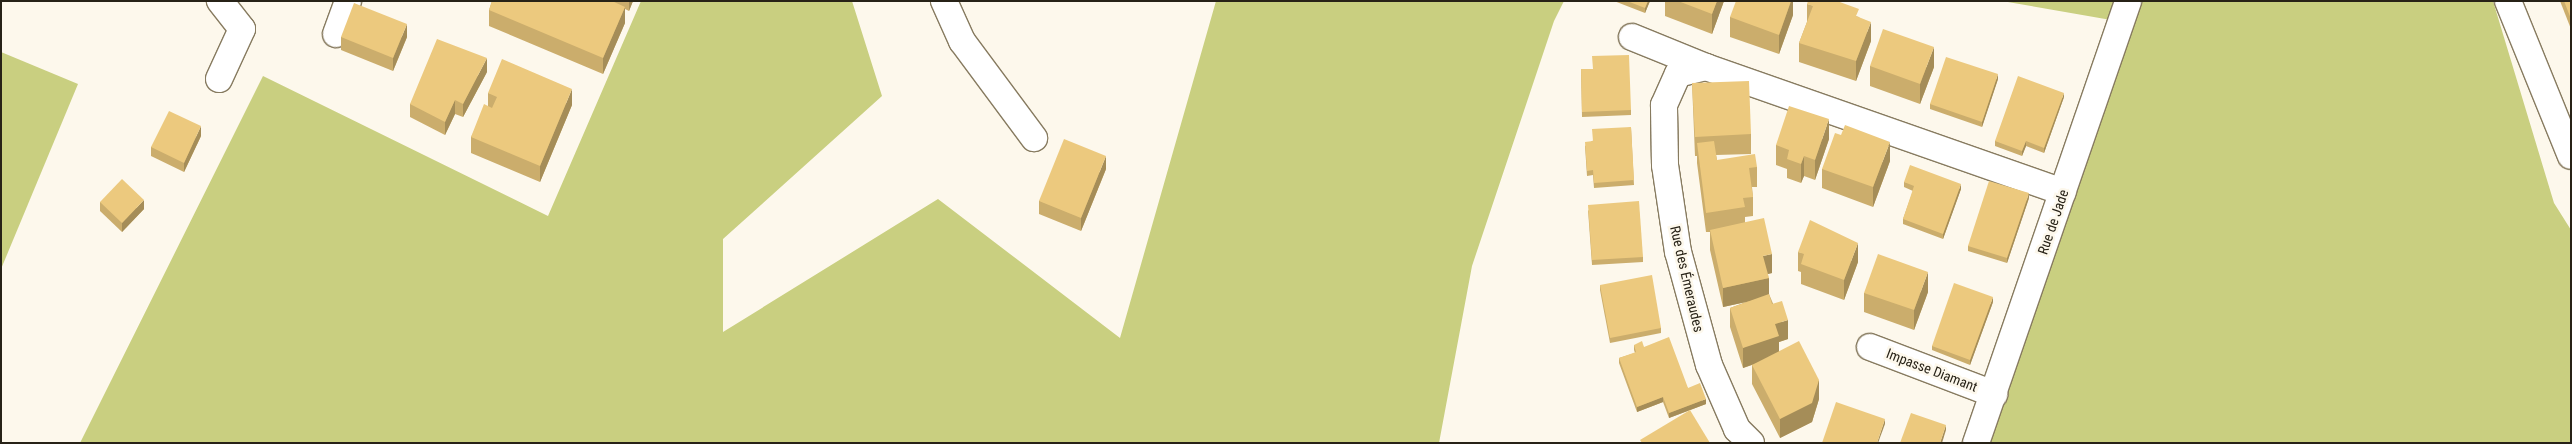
<!DOCTYPE html>
<html>
<head>
<meta charset="utf-8">
<style>
  body { margin:0 }
  #map { position:relative; width:2572px; height:444px; overflow:hidden; background:#fdf8ec; font-family:"Roboto Condensed",sans-serif }
  div>[style] { position:absolute }
  [style*='--x'] { left:calc(var(--x)*1px); top:calc(var(--y)*1px); width:calc(var(--w)*1px); rotate:calc(var(--a)*1deg) }
  .forest>* { inset:0; background:#c9cf80 }
  .roads { filter:drop-shadow(1px 0 #877b60) drop-shadow(-1px 0 #877b60) drop-shadow(0 1px #877b60) drop-shadow(0 -1px #877b60) }
  .minor>* { height:26px; margin:-13px; padding:0 13px; transform-origin:13px; border-radius:13px; background:#fff }
  .wall>* { inset:0; background:#cbad6c }
  .shaded-wall>* { inset:0; background:#a58d58 }
  .building>* { inset:0; background:#ecc97e }
  span { translate:-50% -50%; white-space:nowrap; text-align:center; line-height:1.15; -webkit-text-stroke:5px #fdf8ec; paint-order:stroke }
  .street-label { font-size:14px; color:#272217 }
  .frame { position:absolute; inset:0; border:2px solid #272217; pointer-events:none }
</style>
</head>
<body>
<div id="map">
  <div class="forest">
    <div style="clip-path:polygon(641px 1px,852px 1px,882px 96px,723px 239px,723px 332px,938px 199px,1120px 338px,1216px 1px,1564px 1px,1554px 21px,1472px 266px,1439px 443px,80px 443px,263px 76px,548px 216px)"></div>
    <div style="clip-path:polygon(2002px 1px,2493px 1px,2554px 203px,2571px 230px,2571px 443px,1987px 443px,2134px 24px)"></div>
    <div style="clip-path:polygon(1px 52px,78px 84px,1px 269px)"></div>
  </div>
  <div class="roads">
    <div class="minor">
      <div style="--x:944;--y:1;--w:44;--a:65.8"></div>
      <div style="--x:962;--y:41;--w:121;--a:53.4"></div>
      <div style="--x:2508;--y:1;--w:167;--a:67.9"></div>
      <div style="--x:336;--y:34;--w:35;--a:-70"></div>
      <div style="--x:1632;--y:37;--w:80;--a:22.1"></div>
      <div style="--x:219;--y:79;--w:55;--a:-65.3"></div>
      <div style="--x:242;--y:29;--w:36;--a:-128"></div>
      <div style="--x:1870;--y:347;--w:133;--a:20.8"></div>
      <div style="--x:1751;--y:443;--w:20;--a:-135"></div>
      <div style="--x:1737;--y:429;--w:70;--a:-113.6"></div>
      <div style="--x:1709;--y:365;--w:117;--a:-105.3"></div>
      <div style="--x:1678;--y:252;--w:88;--a:-98.5"></div>
      <div style="--x:1665;--y:165;--w:60;--a:-91"></div>
      <div style="--x:1664;--y:105;--w:34;--a:-66"></div>
      <div style="--x:1678;--y:74;--w:29;--a:-14"></div>
      <div style="--x:1706;--y:67;--w:378;--a:19.3"></div>
      <div style="--x:1976;--y:443;--w:467;--a:-71"></div>
    </div>
  </div>
  <div class="wall">
    <div style="clip-path:polygon(492px 1px,633px 1px,629px 11px,625px 9px,625px 23px,603px 74px,489px 26px,489px 10px)"></div>
    <div style="clip-path:polygon(1614px 1px,1650px 1px,1645px 13px)"></div>
    <div style="clip-path:polygon(1665px 1px,1724px 1px,1712px 34px,1665px 16px)"></div>
    <div style="clip-path:polygon(1793px 1px,1793px 15px,1779px 54px,1730px 37px,1730px 17px)"></div>
    <div style="clip-path:polygon(2560px 1px,2571px 1px,2571px 29px)"></div>
    <div style="clip-path:polygon(1807px 4px,1859px 17px,1871px 41px,1856px 81px,1799px 62px,1799px 43px,1807px 22px)"></div>
    <div style="clip-path:polygon(341px 37px,407px 37px,393px 71px,341px 50px)"></div>
    <div style="clip-path:polygon(1870px 66px,1934px 67px,1920px 104px,1870px 86px)"></div>
    <div style="clip-path:polygon(1581px 69px,1631px 110px,1631px 115px,1582px 117px)"></div>
    <div style="clip-path:polygon(487px 72px,463px 117px,455px 114px,445px 135px,410px 117px,410px 104px)"></div>
    <div style="clip-path:polygon(1998px 79px,1982px 127px,1930px 109px,1930px 104px)"></div>
    <div style="clip-path:polygon(1692px 83px,1751px 134px,1751px 154px,1716px 155px,1717px 160px,1757px 167px,1757px 187px,1752px 187px,1753px 197px,1753px 216px,1745px 217px,1745px 222px,1772px 273px,1768px 274px,1769px 294px,1788px 339px,1779px 342px,1779px 351px,1819px 399px,1812px 422px,1780px 438px,1752px 384px,1752px 365px,1743px 368px,1730px 327px,1730px 308px,1746px 302px,1723px 307px,1710px 250px,1710px 232px,1706px 232px,1697px 163px,1697px 156px,1695px 156px)"></div>
    <div style="clip-path:polygon(488px 93px,572px 105px,540px 182px,471px 153px,471px 137px,488px 106px)"></div>
    <div style="clip-path:polygon(2064px 97px,2044px 153px,2026px 146px,2022px 156px,1995px 146px,1995px 141px)"></div>
    <div style="clip-path:polygon(1631px 127px,1634px 185px,1594px 188px,1593px 175px,1587px 176px,1585px 146px,1592px 141px)"></div>
    <div style="clip-path:polygon(201px 136px,184px 172px,151px 156px,151px 147px)"></div>
    <div style="clip-path:polygon(1829px 139px,1815px 180px,1804px 176px,1801px 183px,1787px 178px,1787px 169px,1776px 165px,1776px 145px)"></div>
    <div style="clip-path:polygon(1890px 161px,1873px 207px,1822px 188px,1822px 169px)"></div>
    <div style="clip-path:polygon(1106px 169px,1081px 231px,1039px 214px,1039px 201px)"></div>
    <div style="clip-path:polygon(1904px 182px,1961px 189px,1943px 239px,1903px 224px,1903px 219px,1913px 191px,1904px 187px)"></div>
    <div style="clip-path:polygon(2029px 198px,2007px 263px,1968px 251px,1968px 246px)"></div>
    <div style="clip-path:polygon(100px 202px,144px 209px,122px 232px,100px 211px)"></div>
    <div style="clip-path:polygon(1588px 210px,1643px 257px,1643px 262px,1592px 265px)"></div>
    <div style="clip-path:polygon(1798px 252px,1858px 262px,1844px 300px,1801px 284px,1801px 272px,1798px 271px)"></div>
    <div style="clip-path:polygon(1600px 285px,1661px 328px,1661px 333px,1610px 343px,1600px 290px)"></div>
    <div style="clip-path:polygon(1928px 292px,1914px 330px,1864px 312px,1864px 293px)"></div>
    <div style="clip-path:polygon(1993px 302px,1970px 365px,1932px 350px,1932px 346px)"></div>
    <div style="clip-path:polygon(1634px 345px,1644px 347px,1688px 388px,1706px 404px,1669px 418px,1663px 402px,1637px 412px,1619px 363px,1619px 358px,1635px 353px,1634px 350px)"></div>
  </div>
  <div class="shaded-wall">
    <div style="clip-path:polygon(629px 1px,633px 1px,629px 11px)"></div>
    <div style="clip-path:polygon(1648px 1px,1650px 1px,1645px 13px,1645px 8px)"></div>
    <div style="clip-path:polygon(1717px 1px,1724px 1px,1712px 34px,1712px 14px)"></div>
    <div style="clip-path:polygon(1791px 1px,1793px 1px,1793px 15px,1779px 54px,1779px 35px)"></div>
    <div style="clip-path:polygon(625px 7px,625px 23px,603px 74px,603px 58px)"></div>
    <div style="clip-path:polygon(1871px 22px,1871px 41px,1856px 81px,1856px 61px)"></div>
    <div style="clip-path:polygon(407px 24px,407px 37px,393px 71px,393px 58px)"></div>
    <div style="clip-path:polygon(1934px 47px,1934px 67px,1920px 104px,1920px 84px)"></div>
    <div style="clip-path:polygon(487px 58px,487px 72px,463px 117px,463px 104px)"></div>
    <div style="clip-path:polygon(1998px 74px,1998px 79px,1982px 127px,1982px 122px)"></div>
    <div style="clip-path:polygon(572px 89px,572px 105px,540px 182px,540px 166px)"></div>
    <div style="clip-path:polygon(2064px 93px,2064px 97px,2044px 153px,2044px 148px)"></div>
    <div style="clip-path:polygon(455px 100px,455px 114px,445px 135px,445px 122px)"></div>
    <div style="clip-path:polygon(1829px 119px,1829px 139px,1815px 180px,1815px 160px)"></div>
    <div style="clip-path:polygon(201px 126px,201px 136px,184px 172px,184px 163px)"></div>
    <div style="clip-path:polygon(2026px 141px,2026px 146px,2022px 156px,2022px 151px)"></div>
    <div style="clip-path:polygon(1890px 142px,1890px 161px,1873px 207px,1873px 187px)"></div>
    <div style="clip-path:polygon(1106px 156px,1106px 169px,1081px 231px,1081px 218px)"></div>
    <div style="clip-path:polygon(1804px 156px,1804px 176px,1801px 183px,1801px 164px)"></div>
    <div style="clip-path:polygon(1961px 184px,1961px 189px,1943px 239px,1943px 234px)"></div>
    <div style="clip-path:polygon(2029px 193px,2029px 198px,2007px 263px,2007px 258px)"></div>
    <div style="clip-path:polygon(144px 200px,144px 209px,122px 232px,122px 223px)"></div>
    <div style="clip-path:polygon(1858px 243px,1858px 262px,1844px 300px,1844px 280px)"></div>
    <div style="clip-path:polygon(1772px 254px,1772px 273px,1763px 275px,1763px 256px)"></div>
    <div style="clip-path:polygon(1928px 272px,1928px 292px,1914px 330px,1914px 310px)"></div>
    <div style="clip-path:polygon(1769px 278px,1769px 297px,1723px 307px,1723px 288px)"></div>
    <div style="clip-path:polygon(1993px 297px,1993px 302px,1970px 365px,1970px 360px)"></div>
    <div style="clip-path:polygon(1788px 320px,1788px 339px,1779px 342px,1779px 355px,1743px 368px,1743px 348px,1775px 324px)"></div>
    <div style="clip-path:polygon(1819px 380px,1819px 399px,1812px 422px,1780px 438px,1780px 419px)"></div>
    <div style="clip-path:polygon(1663px 397px,1663px 402px,1637px 412px,1637px 407px)"></div>
    <div style="clip-path:polygon(1706px 399px,1706px 404px,1669px 418px,1669px 413px)"></div>
    <div style="clip-path:polygon(1885px 419px,1885px 424px,1878px 443px,1877px 443px)"></div>
    <div style="clip-path:polygon(1946px 425px,1946px 430px,1942px 443px,1940px 443px)"></div>
  </div>
  <div class="building">
    <div style="clip-path:polygon(492px 1px,612px 1px,625px 7px,603px 58px,489px 10px)"></div>
    <div style="clip-path:polygon(1627px 1px,1648px 1px,1645px 8px)"></div>
    <div style="clip-path:polygon(1678px 1px,1717px 1px,1712px 14px)"></div>
    <div style="clip-path:polygon(1736px 1px,1791px 1px,1779px 35px,1730px 17px)"></div>
    <div style="clip-path:polygon(1808px 1px,1837px 1px,1859px 9px,1856px 16px,1871px 22px,1856px 61px,1799px 43px,1813px 6px,1807px 4px)"></div>
    <div style="clip-path:polygon(2564px 1px,2571px 1px,2571px 19px)"></div>
    <div style="clip-path:polygon(354px 3px,407px 24px,393px 58px,341px 37px)"></div>
    <div style="clip-path:polygon(1883px 29px,1934px 47px,1920px 84px,1870px 66px)"></div>
    <div style="clip-path:polygon(437px 39px,487px 58px,463px 104px,455px 100px,445px 122px,410px 104px)"></div>
    <div style="clip-path:polygon(1629px 55px,1631px 110px,1582px 112px,1581px 69px,1593px 69px,1592px 56px)"></div>
    <div style="clip-path:polygon(1946px 57px,1998px 74px,1982px 122px,1930px 104px)"></div>
    <div style="clip-path:polygon(502px 59px,572px 89px,540px 166px,471px 137px,484px 104px,492px 108px,497px 97px,488px 93px)"></div>
    <div style="clip-path:polygon(2018px 76px,2064px 93px,2044px 148px,2026px 141px,2022px 151px,1995px 141px)"></div>
    <div style="clip-path:polygon(1749px 81px,1751px 134px,1695px 137px,1692px 83px)"></div>
    <div style="clip-path:polygon(1789px 106px,1829px 119px,1815px 160px,1804px 156px,1801px 164px,1787px 159px,1789px 150px,1776px 145px)"></div>
    <div style="clip-path:polygon(169px 111px,201px 126px,184px 163px,151px 147px)"></div>
    <div style="clip-path:polygon(1845px 125px,1890px 142px,1873px 187px,1822px 169px,1835px 133px,1841px 135px)"></div>
    <div style="clip-path:polygon(1631px 127px,1634px 180px,1594px 183px,1593px 170px,1587px 171px,1585px 142px,1593px 141px,1592px 129px)"></div>
    <div style="clip-path:polygon(1064px 139px,1106px 156px,1081px 218px,1039px 201px)"></div>
    <div style="clip-path:polygon(1714px 141px,1717px 160px,1755px 154px,1757px 167px,1749px 168px,1753px 197px,1743px 198px,1745px 207px,1706px 213px,1697px 143px)"></div>
    <div style="clip-path:polygon(1910px 165px,1961px 184px,1943px 234px,1903px 219px,1914px 186px,1904px 182px)"></div>
    <div style="clip-path:polygon(122px 179px,144px 200px,122px 223px,100px 202px)"></div>
    <div style="clip-path:polygon(1989px 181px,2029px 193px,2007px 258px,1968px 246px)"></div>
    <div style="clip-path:polygon(1639px 201px,1643px 257px,1592px 260px,1588px 205px)"></div>
    <div style="clip-path:polygon(1764px 218px,1772px 254px,1763px 256px,1769px 278px,1723px 288px,1710px 230px)"></div>
    <div style="clip-path:polygon(1810px 220px,1858px 243px,1844px 280px,1801px 264px,1804px 254px,1798px 252px)"></div>
    <div style="clip-path:polygon(1878px 254px,1928px 272px,1914px 310px,1864px 293px)"></div>
    <div style="clip-path:polygon(1652px 275px,1661px 328px,1610px 338px,1600px 285px)"></div>
    <div style="clip-path:polygon(1954px 283px,1993px 297px,1970px 360px,1932px 346px)"></div>
    <div style="clip-path:polygon(1769px 294px,1772px 304px,1782px 301px,1788px 320px,1775px 324px,1779px 336px,1743px 348px,1730px 308px)"></div>
    <div style="clip-path:polygon(1669px 337px,1688px 388px,1700px 383px,1706px 399px,1669px 413px,1663px 397px,1637px 407px,1619px 358px,1636px 352px,1634px 345px,1642px 341px,1644px 347px)"></div>
    <div style="clip-path:polygon(1799px 341px,1819px 380px,1812px 403px,1780px 419px,1752px 365px)"></div>
    <div style="clip-path:polygon(1836px 402px,1885px 419px,1877px 443px,1822px 443px)"></div>
    <div style="clip-path:polygon(1690px 410px,1710px 443px,1642px 443px,1640px 440px)"></div>
    <div style="clip-path:polygon(1911px 413px,1946px 425px,1940px 443px,1900px 443px)"></div>
  </div>
  <div class="street-label">
    <span style="left:2053px;top:222px;rotate:-71deg">Rue de Jade</span>
    <span style="left:1687px;top:279px;rotate:77deg">Rue des Émeraudes</span>
    <span style="left:1932px;top:370px;rotate:21deg">Impasse Diamant</span>
  </div>
  <div class="frame"></div>
</div>
</body>
</html>
